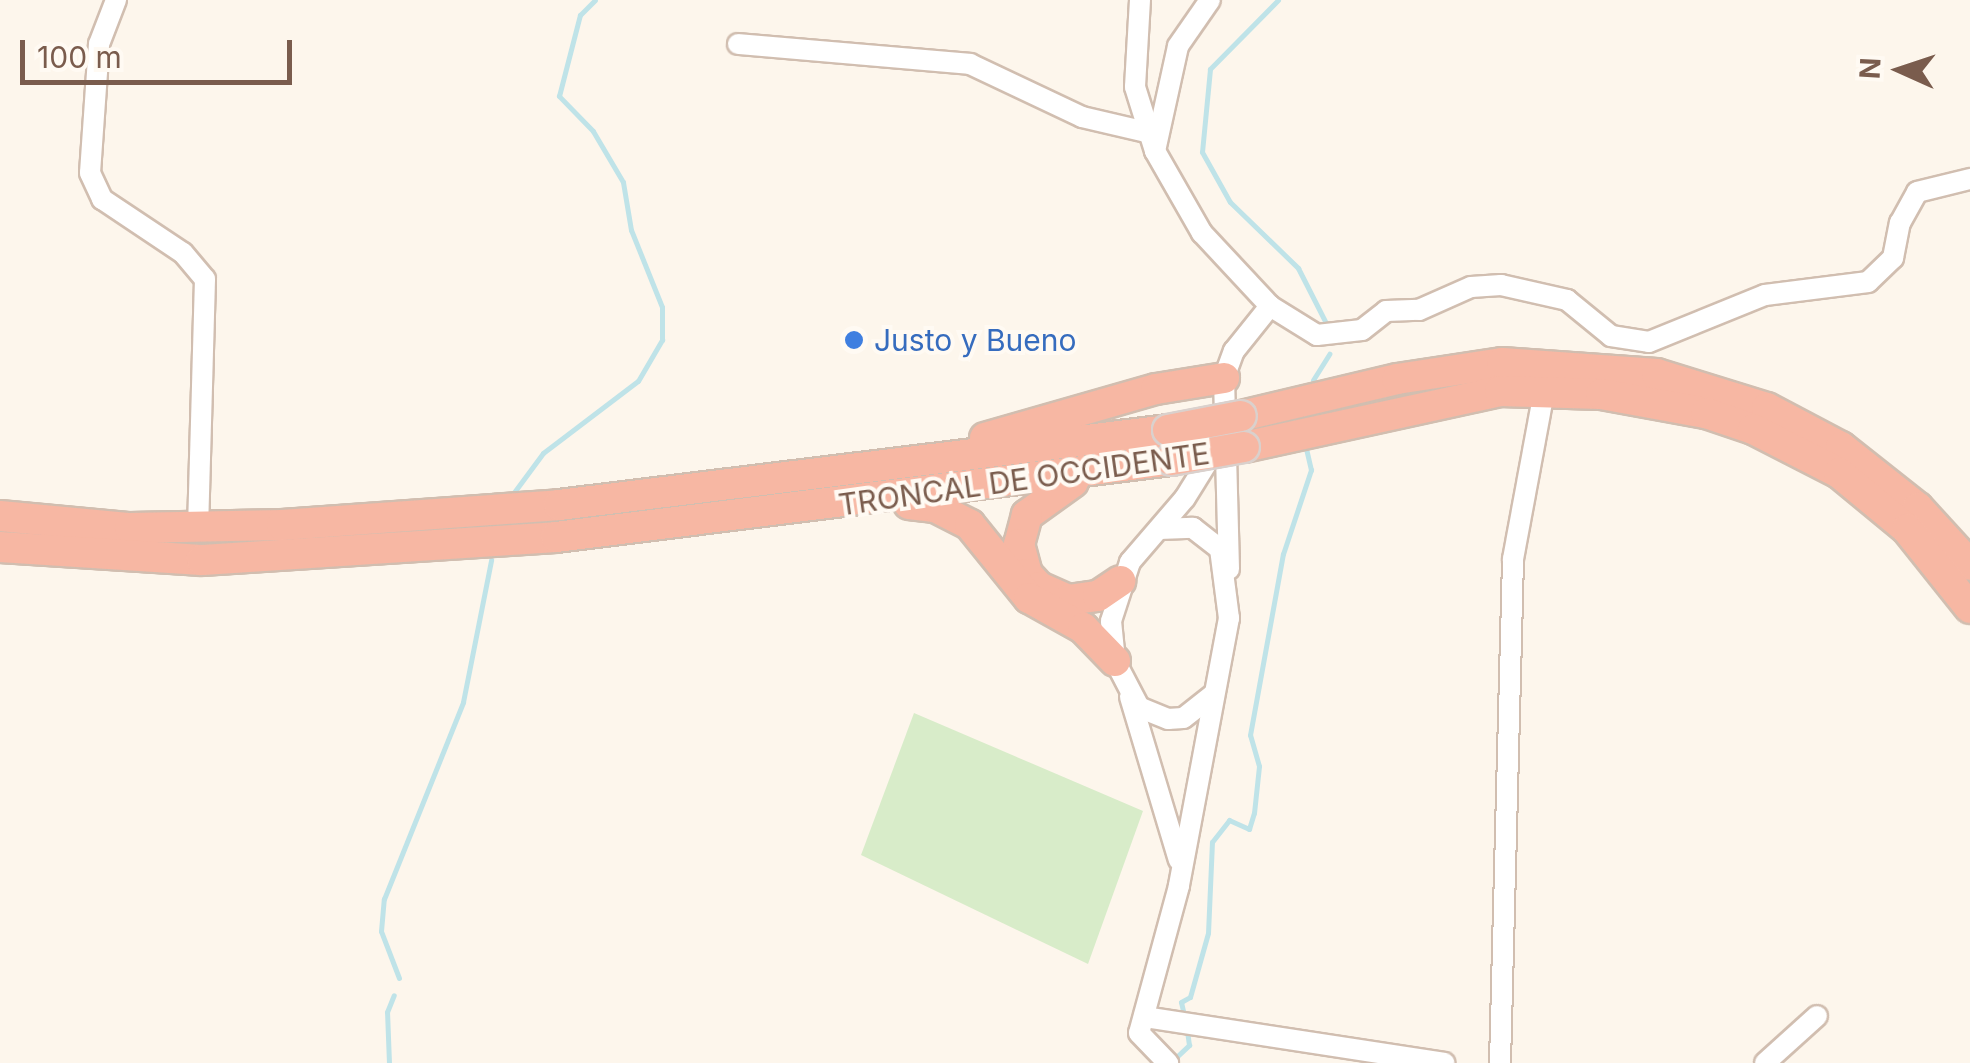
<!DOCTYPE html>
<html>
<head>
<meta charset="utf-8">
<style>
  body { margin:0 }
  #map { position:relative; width:1970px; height:1063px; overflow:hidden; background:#fdf6ec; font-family:Inter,sans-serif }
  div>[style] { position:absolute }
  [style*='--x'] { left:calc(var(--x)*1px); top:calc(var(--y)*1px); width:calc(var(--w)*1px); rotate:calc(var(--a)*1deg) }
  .green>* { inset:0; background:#d8ecc9 }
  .stream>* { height:5px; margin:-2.5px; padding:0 2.5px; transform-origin:2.5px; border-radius:2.5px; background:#bfe3e8 }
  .roads { filter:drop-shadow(2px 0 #d1beb0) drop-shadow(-2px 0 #d1beb0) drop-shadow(0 2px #d1beb0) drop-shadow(0 -2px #d1beb0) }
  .minor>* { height:20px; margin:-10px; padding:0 10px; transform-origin:10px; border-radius:10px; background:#fff }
  .highway>* { height:30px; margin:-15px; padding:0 15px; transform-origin:15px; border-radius:15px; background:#f7b7a3 }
  .bridges { filter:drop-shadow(2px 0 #dad1cd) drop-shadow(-2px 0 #dad1cd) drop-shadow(0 2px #dad1cd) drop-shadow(0 -2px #dad1cd) }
  .highway-bridge>* { height:30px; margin:-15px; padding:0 15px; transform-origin:15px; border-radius:15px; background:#f7b7a3 }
  .dots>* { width:28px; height:28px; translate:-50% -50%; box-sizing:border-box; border:5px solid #fffaf3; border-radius:50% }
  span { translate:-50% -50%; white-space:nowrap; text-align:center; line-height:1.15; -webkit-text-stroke:8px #fffaf3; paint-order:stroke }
  .shop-label { font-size:30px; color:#366cbe }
  .left { translate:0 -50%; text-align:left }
  .street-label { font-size:30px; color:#7a5c4d }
  .north { position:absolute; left:1850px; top:20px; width:100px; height:100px; -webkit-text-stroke:8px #fffaf3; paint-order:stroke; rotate:273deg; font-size:28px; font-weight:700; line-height:40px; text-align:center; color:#7a5c4d }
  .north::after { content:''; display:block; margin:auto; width:35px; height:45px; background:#7a5c4d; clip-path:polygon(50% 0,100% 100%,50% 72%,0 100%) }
  .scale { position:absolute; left:20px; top:40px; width:272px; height:45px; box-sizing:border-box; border:5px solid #7a5c4d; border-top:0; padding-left:12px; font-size:30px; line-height:35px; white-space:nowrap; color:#7a5c4d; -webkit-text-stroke:8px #fffaf3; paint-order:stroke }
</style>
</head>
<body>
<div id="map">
  <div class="green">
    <div style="clip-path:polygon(914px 713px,1143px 811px,1088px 964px,861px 855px)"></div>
  </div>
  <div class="stream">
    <div style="--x:1278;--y:0;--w:97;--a:134.6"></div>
    <div style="--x:1210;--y:69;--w:83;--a:95.5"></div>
    <div style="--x:1202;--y:152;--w:57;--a:60.8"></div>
    <div style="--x:1230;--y:202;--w:95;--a:44.1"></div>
    <div style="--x:1298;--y:268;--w:64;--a:63"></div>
    <div style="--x:1313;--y:380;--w:31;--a:-58"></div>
    <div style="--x:512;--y:495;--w:52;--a:-53.6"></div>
    <div style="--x:543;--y:453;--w:119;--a:-37.2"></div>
    <div style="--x:638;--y:381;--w:48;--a:-59.7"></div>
    <div style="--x:662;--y:340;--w:33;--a:-90"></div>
    <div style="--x:662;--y:307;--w:83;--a:-111.9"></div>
    <div style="--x:631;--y:230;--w:49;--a:-99.5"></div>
    <div style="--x:623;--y:182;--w:59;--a:-120.5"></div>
    <div style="--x:593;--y:131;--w:49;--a:-134.2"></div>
    <div style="--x:559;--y:96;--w:84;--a:-75.5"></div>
    <div style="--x:580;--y:15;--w:21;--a:-45"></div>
    <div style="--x:399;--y:978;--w:50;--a:-111"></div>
    <div style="--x:381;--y:931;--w:32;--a:-85"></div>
    <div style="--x:384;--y:899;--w:212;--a:-68.1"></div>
    <div style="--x:463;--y:702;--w:145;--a:-78.8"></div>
    <div style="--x:1184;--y:1015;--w:13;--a:-103"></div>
    <div style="--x:1181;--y:1002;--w:10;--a:-29"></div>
    <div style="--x:1190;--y:997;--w:66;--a:-74.3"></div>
    <div style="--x:1208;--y:933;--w:91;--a:-87.5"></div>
    <div style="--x:1212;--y:842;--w:28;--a:-52"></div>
    <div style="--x:1229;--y:820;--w:22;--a:24"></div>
    <div style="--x:1249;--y:829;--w:17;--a:-73"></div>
    <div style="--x:1254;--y:813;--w:47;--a:-83.9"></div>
    <div style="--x:1259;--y:766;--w:32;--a:-106"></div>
    <div style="--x:1250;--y:735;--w:184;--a:-79.7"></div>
    <div style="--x:1283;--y:554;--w:89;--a:-71.6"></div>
    <div style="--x:1311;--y:470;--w:23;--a:-103"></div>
    <div style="--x:1171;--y:1062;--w:25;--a:-43"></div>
    <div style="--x:1189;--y:1045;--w:14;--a:-98"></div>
    <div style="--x:389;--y:1063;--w:51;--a:-92.2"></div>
    <div style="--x:387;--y:1012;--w:18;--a:-68"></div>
  </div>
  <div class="roads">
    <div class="minor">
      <div style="--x:116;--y:0;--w:47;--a:111.1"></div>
      <div style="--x:99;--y:44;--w:129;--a:94"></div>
      <div style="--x:90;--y:173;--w:29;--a:65"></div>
      <div style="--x:102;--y:199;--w:97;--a:33.7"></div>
      <div style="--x:183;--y:253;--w:34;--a:50"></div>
      <div style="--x:205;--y:279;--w:251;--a:91.6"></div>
      <div style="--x:1140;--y:0;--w:87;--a:93.3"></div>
      <div style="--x:1135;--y:87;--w:67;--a:72.6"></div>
      <div style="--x:1155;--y:151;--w:95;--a:60.2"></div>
      <div style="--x:1202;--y:233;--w:100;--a:47"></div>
      <div style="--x:1270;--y:306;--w:55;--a:31.7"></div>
      <div style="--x:1317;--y:335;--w:45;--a:-6.3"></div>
      <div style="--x:1362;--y:330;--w:31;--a:-38"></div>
      <div style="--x:1386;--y:311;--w:33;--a:-2"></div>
      <div style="--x:1419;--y:310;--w:57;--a:-23.9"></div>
      <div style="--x:1471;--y:287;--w:30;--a:-4"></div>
      <div style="--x:1501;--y:285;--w:68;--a:12.8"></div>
      <div style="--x:1567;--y:300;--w:57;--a:39.3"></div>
      <div style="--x:1611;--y:336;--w:38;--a:9"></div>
      <div style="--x:1649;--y:342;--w:125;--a:-22.1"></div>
      <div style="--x:1765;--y:295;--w:104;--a:-7.2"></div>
      <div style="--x:1868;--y:282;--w:35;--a:-44"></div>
      <div style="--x:1893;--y:258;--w:36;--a:-79"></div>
      <div style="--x:1900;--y:223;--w:35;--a:-61"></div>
      <div style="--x:1917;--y:192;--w:55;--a:-13.8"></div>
      <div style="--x:738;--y:44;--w:233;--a:4.9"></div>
      <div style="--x:970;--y:64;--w:124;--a:25.3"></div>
      <div style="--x:1082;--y:117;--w:66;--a:13.2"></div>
      <div style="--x:1155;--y:151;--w:107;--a:-77.6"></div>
      <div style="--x:1178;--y:46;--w:56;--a:-55.2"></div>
      <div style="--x:1159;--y:529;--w:34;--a:-2"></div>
      <div style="--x:1193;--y:528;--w:34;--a:38"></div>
      <div style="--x:1220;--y:549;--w:70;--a:82.6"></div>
      <div style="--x:1229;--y:618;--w:273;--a:100.6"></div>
      <div style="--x:1179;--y:886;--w:152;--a:105.2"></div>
      <div style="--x:1139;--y:1033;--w:42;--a:46"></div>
      <div style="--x:1229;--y:569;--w:191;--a:-91.5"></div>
      <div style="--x:1224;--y:378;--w:29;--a:-70"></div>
      <div style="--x:1234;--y:351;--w:58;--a:-51.3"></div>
      <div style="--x:1214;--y:694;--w:39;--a:142"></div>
      <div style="--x:1183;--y:718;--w:15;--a:176"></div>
      <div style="--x:1168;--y:719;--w:31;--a:-158"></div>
      <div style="--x:1139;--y:707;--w:52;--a:-117.6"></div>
      <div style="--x:1115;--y:661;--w:40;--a:-95.7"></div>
      <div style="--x:1111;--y:621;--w:62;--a:-72.1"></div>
      <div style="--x:1130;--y:562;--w:84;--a:-49.3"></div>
      <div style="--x:1185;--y:498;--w:59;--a:-58.2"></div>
      <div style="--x:1130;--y:697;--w:170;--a:73.3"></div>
      <div style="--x:1144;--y:1017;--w:304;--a:8.7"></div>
      <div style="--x:1500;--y:1063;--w:504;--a:-88.52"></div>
      <div style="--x:1513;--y:559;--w:171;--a:-79.5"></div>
      <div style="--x:1765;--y:1063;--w:70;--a:-42.1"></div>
    </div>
    <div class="highway">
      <div style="--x:1241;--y:416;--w:160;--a:-13.3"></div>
      <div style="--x:1397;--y:379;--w:106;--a:-8.7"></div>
      <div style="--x:1502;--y:363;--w:155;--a:4.1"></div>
      <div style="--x:1657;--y:374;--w:115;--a:17.2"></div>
      <div style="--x:1767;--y:408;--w:84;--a:27.8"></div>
      <div style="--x:1841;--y:447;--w:98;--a:38.4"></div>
      <div style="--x:1918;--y:508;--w:77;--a:47.6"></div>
      <div style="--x:985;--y:438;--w:178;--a:-16"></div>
      <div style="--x:1156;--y:389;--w:69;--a:-9.2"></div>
      <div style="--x:1244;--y:447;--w:262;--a:-12.3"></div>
      <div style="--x:1500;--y:391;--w:101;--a:1.7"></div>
      <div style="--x:1601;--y:394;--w:107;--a:10.3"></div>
      <div style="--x:1706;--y:413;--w:50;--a:18.8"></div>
      <div style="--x:1753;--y:429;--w:97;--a:27.1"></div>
      <div style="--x:1839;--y:473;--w:88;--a:39.5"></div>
      <div style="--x:1907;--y:529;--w:101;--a:51.4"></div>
      <div style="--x:1073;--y:482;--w:57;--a:144.3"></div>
      <div style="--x:1027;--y:515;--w:30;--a:105"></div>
      <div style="--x:1019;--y:544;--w:31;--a:75"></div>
      <div style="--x:1027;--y:574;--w:18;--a:47"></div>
      <div style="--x:1039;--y:587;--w:32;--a:24"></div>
      <div style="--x:1068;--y:600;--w:30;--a:-8"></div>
      <div style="--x:1098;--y:596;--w:27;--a:-34"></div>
      <div style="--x:909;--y:504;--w:26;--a:7"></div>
      <div style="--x:935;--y:507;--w:39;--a:27"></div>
      <div style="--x:970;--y:525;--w:94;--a:51.1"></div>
      <div style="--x:1029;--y:598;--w:62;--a:29.1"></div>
      <div style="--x:1083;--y:628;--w:46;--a:45.9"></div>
      <div style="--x:0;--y:516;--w:131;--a:5.3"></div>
      <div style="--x:130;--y:528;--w:152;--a:-1.1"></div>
      <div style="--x:282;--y:525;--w:278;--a:-4.1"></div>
      <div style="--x:559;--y:505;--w:614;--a:-7.02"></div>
      <div style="--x:0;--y:547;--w:202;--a:3.7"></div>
      <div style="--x:202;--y:560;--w:355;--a:-3.7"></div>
      <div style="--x:556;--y:537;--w:620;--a:-7.14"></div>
    </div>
  </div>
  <div class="bridges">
    <div class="highway-bridge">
      <div style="--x:1168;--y:430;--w:74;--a:-10.9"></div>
      <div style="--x:1171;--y:460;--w:74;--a:-10.1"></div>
    </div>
  </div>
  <div class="dots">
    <div style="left:854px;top:340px;background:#3f7fe0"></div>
  </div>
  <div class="shop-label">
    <span class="left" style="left:874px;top:340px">Justo y Bueno</span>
  </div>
  <div class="street-label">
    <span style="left:1024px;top:479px;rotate:-8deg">TRONCAL DE OCCIDENTE</span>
  </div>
  <div class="north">N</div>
  <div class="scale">100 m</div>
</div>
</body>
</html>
